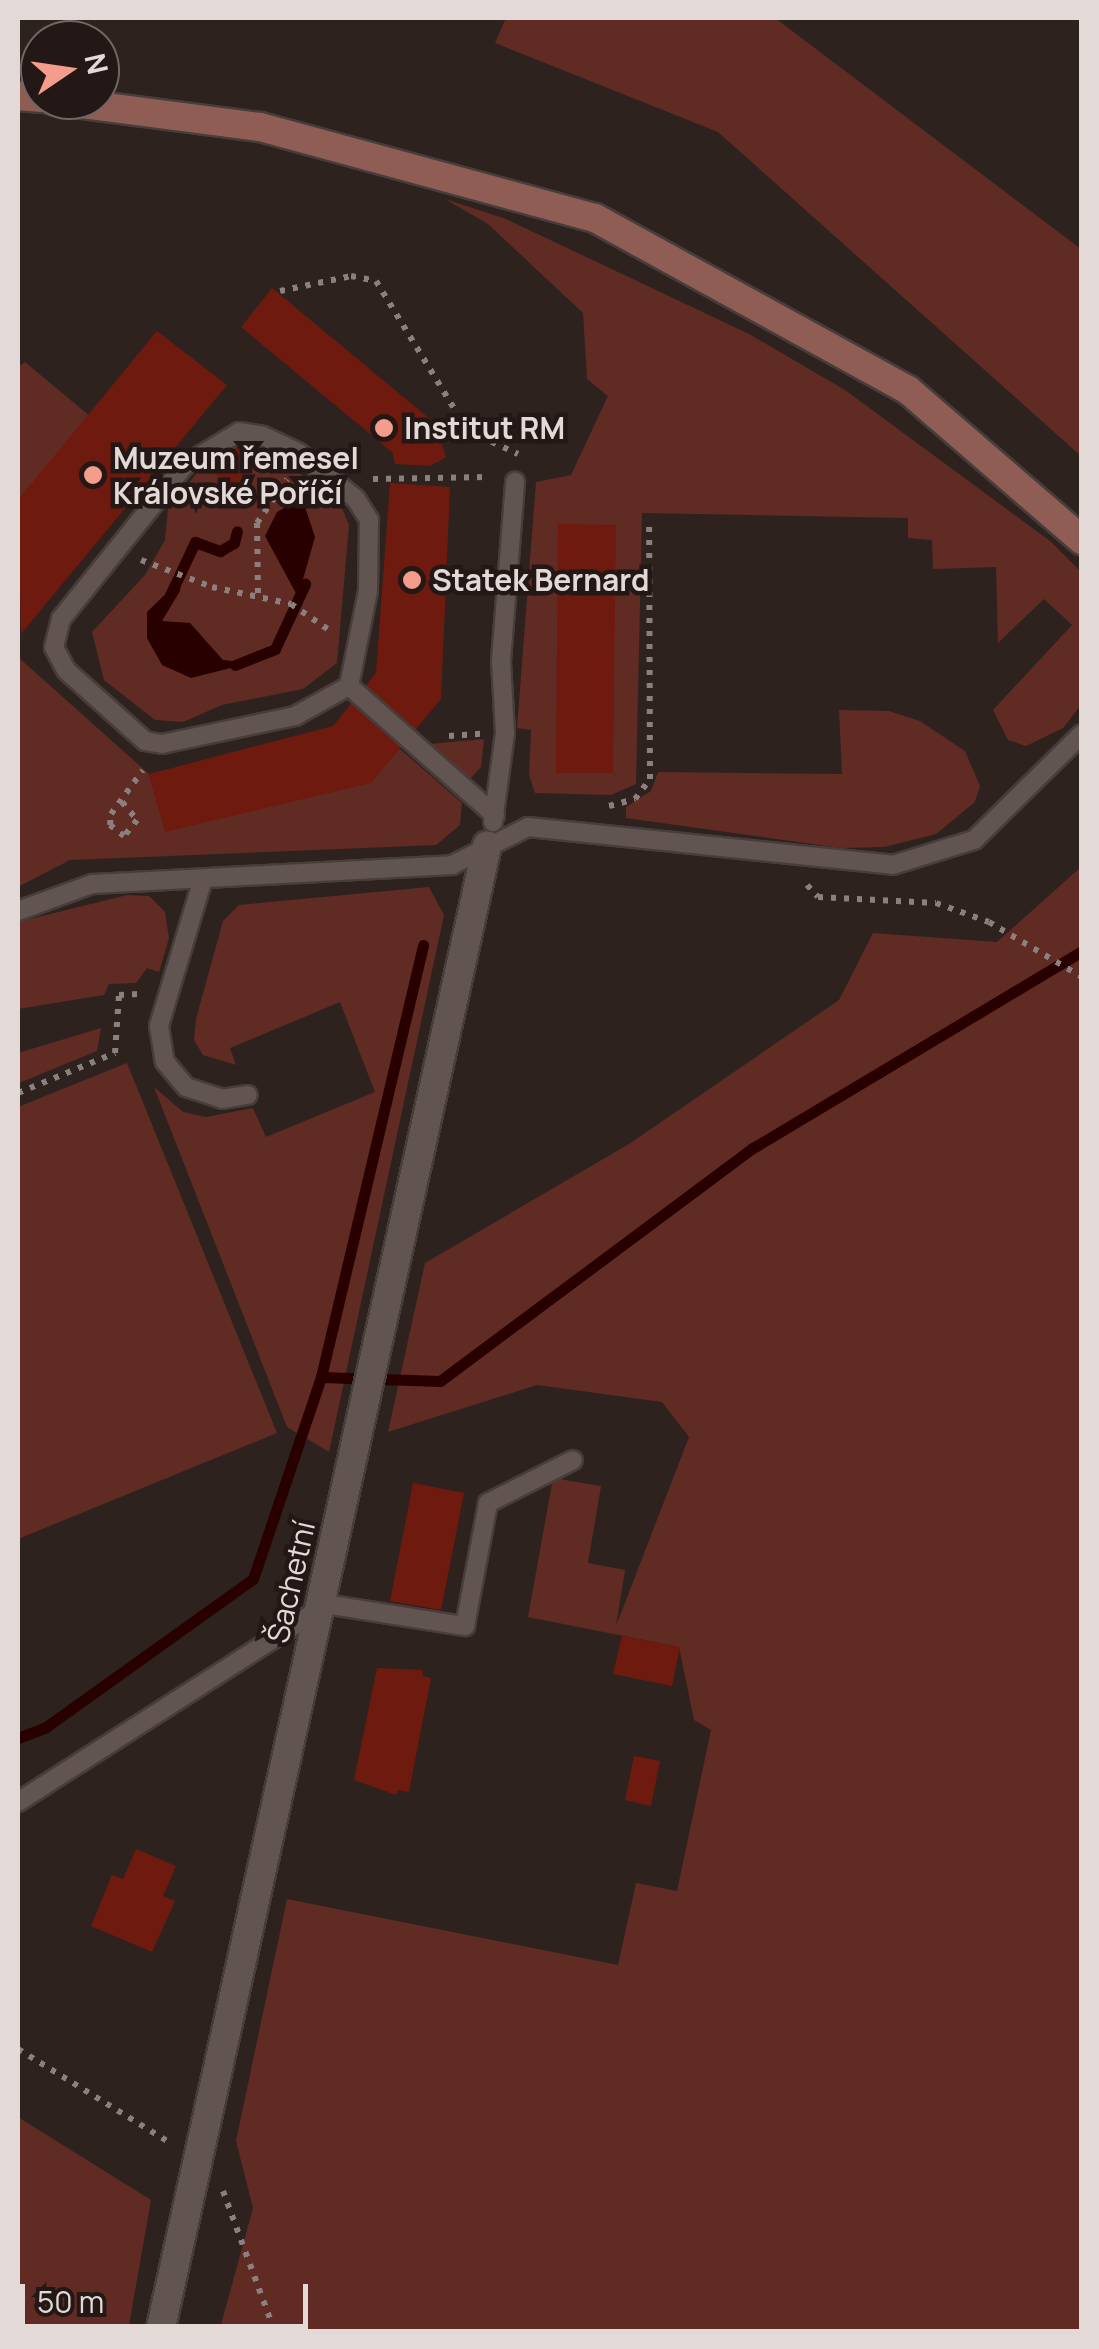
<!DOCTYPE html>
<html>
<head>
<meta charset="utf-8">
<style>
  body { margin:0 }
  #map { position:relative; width:1099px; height:2349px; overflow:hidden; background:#2e221f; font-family:Manrope,sans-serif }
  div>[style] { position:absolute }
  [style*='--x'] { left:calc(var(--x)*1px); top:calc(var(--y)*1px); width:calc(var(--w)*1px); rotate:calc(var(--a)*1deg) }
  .green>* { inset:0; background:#602b22 }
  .water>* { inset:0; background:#280000 }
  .stream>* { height:11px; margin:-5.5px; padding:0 5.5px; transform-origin:5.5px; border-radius:5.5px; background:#280000 }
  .building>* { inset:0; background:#6f1a0e }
  .path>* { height:6px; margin-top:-3px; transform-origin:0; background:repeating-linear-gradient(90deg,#8b807e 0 5px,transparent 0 13px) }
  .roads { filter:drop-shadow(2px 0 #473d3b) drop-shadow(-2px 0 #473d3b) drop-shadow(0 2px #473d3b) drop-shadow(0 -2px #473d3b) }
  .service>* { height:18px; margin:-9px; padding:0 9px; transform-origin:9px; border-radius:9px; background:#625451 }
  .minor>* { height:28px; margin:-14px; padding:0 14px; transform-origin:14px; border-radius:14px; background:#625451 }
  .secondary>* { height:28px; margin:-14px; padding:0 14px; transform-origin:14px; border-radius:14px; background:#905d54 }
  .dots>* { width:28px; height:28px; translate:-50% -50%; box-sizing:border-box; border:5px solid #241816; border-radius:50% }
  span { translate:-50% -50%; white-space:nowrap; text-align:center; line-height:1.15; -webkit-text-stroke:9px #241816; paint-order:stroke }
  .poi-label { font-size:30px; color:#e3dad8; font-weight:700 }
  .left { translate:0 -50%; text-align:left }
  .street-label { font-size:30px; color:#e3dad8 }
  .frame { position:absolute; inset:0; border:20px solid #e3dad8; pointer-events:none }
  .north { position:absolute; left:20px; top:20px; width:100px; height:100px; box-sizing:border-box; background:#241816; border:2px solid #706664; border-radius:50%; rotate:77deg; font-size:28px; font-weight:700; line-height:40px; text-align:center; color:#e3dad8 }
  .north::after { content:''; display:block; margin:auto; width:35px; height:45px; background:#f49d8d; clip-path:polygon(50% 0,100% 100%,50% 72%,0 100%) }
  .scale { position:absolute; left:20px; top:2284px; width:288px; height:45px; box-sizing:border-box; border:5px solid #e3dad8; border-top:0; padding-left:12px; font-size:30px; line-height:35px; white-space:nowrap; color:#e3dad8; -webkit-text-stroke:8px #241816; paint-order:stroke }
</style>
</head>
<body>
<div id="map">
  <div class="green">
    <div style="clip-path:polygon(506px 18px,775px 18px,1081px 249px,1081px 456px,718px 132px,495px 43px)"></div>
    <div style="clip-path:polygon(445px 199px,506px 219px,749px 334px,845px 390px,1050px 541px,1081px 572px,1081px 705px,1063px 728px,1026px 746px,1008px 740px,993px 710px,1072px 625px,1044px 599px,998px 643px,996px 567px,933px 569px,932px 540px,908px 538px,908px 518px,642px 513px,636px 784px,611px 795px,535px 793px,529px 775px,531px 730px,517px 728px,536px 482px,571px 475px,608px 396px,587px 379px,583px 313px,488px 224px)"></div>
    <div style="clip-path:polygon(25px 362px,91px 417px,18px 501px,18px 367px)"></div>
    <div style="clip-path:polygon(277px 455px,342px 508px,349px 525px,337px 663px,303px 689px,222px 705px,183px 722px,155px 720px,104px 680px,92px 632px,145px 575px,165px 540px,168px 509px,204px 464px,238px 491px,255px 464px)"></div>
    <div style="clip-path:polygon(18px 657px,149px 774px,165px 831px,400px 749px,462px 803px,460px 825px,436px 845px,70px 860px,18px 887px)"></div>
    <div style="clip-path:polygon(839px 710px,889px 711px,920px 721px,965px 751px,980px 786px,975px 802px,936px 834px,884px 847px,841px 848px,626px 818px,626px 807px,651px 791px,658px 772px,842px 774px)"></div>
    <div style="clip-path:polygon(484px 739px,481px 767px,470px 779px,429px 744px)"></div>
    <div style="clip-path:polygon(1081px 867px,1081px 2331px,219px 2332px,253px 2208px,236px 2141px,287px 1899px,618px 1965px,636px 1883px,677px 1891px,711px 1730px,694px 1720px,679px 1647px,528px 1617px,553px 1478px,601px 1486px,588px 1563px,625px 1570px,616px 1626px,689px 1437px,662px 1402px,537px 1385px,388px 1432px,425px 1263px,629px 1144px,839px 1000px,873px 933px,997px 942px)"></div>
    <div style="clip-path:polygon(429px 887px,444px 915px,329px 1452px,287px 1427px,154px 1087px,183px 1112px,206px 1117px,253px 1108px,266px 1137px,375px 1092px,340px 1002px,230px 1048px,236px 1065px,203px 1055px,194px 1040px,196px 1019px,223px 921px,239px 905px)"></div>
    <div style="clip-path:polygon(127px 895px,149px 896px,165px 912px,169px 938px,159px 972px,147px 968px,136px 983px,109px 984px,104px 995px,18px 1009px,18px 922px)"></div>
    <div style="clip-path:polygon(101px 1028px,97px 1051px,19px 1083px,18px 1053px)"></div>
    <div style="clip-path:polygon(127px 1063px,277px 1433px,18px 1539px,18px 1107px)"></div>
    <div style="clip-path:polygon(18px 2117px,151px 2200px,128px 2331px,18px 2331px)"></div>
  </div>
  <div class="water">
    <div style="clip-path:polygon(290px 505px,305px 507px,315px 537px,298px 597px,265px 536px,277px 512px)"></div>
    <div style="clip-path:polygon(181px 579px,180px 591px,162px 621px,190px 623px,223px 660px,251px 663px,191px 678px,162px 665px,147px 638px,147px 612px)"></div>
  </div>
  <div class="stream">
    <div style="--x:170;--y:595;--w:59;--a:-64.7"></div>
    <div style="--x:195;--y:542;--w:27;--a:20"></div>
    <div style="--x:220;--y:551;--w:16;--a:-30"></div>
    <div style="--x:234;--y:543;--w:12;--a:-76"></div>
    <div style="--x:235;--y:665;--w:43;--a:-21.8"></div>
    <div style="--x:275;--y:649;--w:72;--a:-65.2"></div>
    <div style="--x:321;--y:1377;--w:444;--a:-76.7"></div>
    <div style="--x:18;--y:1738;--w:30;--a:-21"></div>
    <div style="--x:46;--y:1727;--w:254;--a:-35.6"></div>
    <div style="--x:253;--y:1579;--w:213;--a:-71.4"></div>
    <div style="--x:321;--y:1377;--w:119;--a:1.9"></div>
    <div style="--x:440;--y:1381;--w:390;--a:-36.7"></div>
    <div style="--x:753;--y:1148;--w:383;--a:-30.9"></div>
  </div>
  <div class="building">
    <div style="clip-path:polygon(272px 288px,425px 415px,437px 427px,446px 457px,430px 466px,395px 464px,393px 453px,241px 327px)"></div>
    <div style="clip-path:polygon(157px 331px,227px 385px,21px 634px,18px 500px)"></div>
    <div style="clip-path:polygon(234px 445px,255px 464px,238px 491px,213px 472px)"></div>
    <div style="clip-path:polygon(390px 483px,450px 487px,441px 699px,371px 783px,165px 832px,149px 774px,333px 726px,376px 673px)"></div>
    <div style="clip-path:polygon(558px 524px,616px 525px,613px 773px,556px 773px)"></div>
    <div style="clip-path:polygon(413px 1483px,464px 1493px,441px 1610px,390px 1601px)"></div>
    <div style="clip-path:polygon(622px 1636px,680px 1647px,672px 1686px,613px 1674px)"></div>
    <div style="clip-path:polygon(377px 1668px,423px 1670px,422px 1676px,431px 1678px,409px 1792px,398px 1790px,396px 1795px,354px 1780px)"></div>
    <div style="clip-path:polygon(634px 1756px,660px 1761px,651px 1806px,625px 1800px)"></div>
    <div style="clip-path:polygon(136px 1849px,176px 1866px,163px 1896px,175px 1901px,152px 1952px,91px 1926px,112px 1875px,123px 1879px)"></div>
  </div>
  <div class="path">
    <div style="--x:280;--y:291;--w:73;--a:-11.9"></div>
    <div style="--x:351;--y:276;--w:25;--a:11"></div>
    <div style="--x:376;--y:281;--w:176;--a:58.5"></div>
    <div style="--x:468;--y:431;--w:55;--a:24.7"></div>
    <div style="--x:373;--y:479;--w:115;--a:-1"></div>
    <div style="--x:141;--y:560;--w:76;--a:20.8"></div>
    <div style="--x:212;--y:587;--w:81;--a:12.1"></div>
    <div style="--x:291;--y:604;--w:50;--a:34.3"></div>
    <div style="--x:258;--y:593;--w:70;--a:-90.8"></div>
    <div style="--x:257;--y:523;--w:53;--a:-55.7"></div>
    <div style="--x:449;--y:736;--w:32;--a:-4"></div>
    <div style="--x:122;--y:802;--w:23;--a:50"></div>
    <div style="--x:137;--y:820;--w:21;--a:129"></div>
    <div style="--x:124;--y:836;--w:18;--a:-142"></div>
    <div style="--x:110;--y:825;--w:11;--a:-85"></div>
    <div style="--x:111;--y:814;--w:54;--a:-54"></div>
    <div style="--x:609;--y:806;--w:27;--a:-15"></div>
    <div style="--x:635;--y:799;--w:25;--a:-53"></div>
    <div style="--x:650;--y:779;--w:256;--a:-90.2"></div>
    <div style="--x:807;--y:885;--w:16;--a:47"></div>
    <div style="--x:818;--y:897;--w:118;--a:2.9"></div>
    <div style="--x:936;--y:903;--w:56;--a:19.7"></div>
    <div style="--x:989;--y:922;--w:108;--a:30.6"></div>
    <div style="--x:18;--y:1093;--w:105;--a:-22.4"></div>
    <div style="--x:115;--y:1053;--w:58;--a:-86.1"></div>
    <div style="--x:119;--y:995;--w:20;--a:-3"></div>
    <div style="--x:18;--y:2049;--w:179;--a:31.7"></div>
    <div style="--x:223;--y:2191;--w:150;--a:69.8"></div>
  </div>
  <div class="roads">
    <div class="service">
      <div style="--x:349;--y:686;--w:62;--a:150.9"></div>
      <div style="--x:295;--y:716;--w:136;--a:168.1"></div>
      <div style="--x:162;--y:744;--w:17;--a:-170"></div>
      <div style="--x:145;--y:741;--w:106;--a:-138.1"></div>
      <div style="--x:66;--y:670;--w:26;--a:-118"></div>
      <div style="--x:54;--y:647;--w:29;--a:-76"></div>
      <div style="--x:61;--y:619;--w:198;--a:-51.2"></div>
      <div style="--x:185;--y:465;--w:63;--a:-31.4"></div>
      <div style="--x:239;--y:432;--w:24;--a:9"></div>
      <div style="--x:263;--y:436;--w:40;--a:25"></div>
      <div style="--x:299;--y:453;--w:73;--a:38.9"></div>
      <div style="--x:356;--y:499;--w:25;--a:58"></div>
      <div style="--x:369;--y:520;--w:71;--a:90.8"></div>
      <div style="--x:368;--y:591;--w:97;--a:101.3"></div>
      <div style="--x:349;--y:686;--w:195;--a:41.5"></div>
      <div style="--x:493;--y:822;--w:90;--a:-82.3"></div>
      <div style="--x:505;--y:733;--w:72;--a:-93.2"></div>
      <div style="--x:501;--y:661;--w:180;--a:-85.5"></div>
      <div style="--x:203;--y:879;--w:153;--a:106.7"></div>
      <div style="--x:159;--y:1026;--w:36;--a:81"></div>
      <div style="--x:165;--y:1062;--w:33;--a:50"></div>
      <div style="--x:186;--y:1087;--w:38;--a:18"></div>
      <div style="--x:222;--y:1099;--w:26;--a:-9"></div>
      <div style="--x:18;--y:911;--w:79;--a:-20"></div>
      <div style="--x:92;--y:884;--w:361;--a:-3"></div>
      <div style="--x:452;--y:865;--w:85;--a:-26.6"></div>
      <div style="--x:528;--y:827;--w:367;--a:5.9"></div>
      <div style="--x:893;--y:865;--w:85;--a:-17.2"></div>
      <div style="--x:974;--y:840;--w:151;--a:-44.5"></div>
      <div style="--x:319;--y:1603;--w:148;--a:9"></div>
      <div style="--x:465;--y:1626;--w:125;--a:-79.4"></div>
      <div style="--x:488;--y:1503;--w:95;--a:-26.8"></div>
      <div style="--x:18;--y:1802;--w:356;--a:-32.6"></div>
    </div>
    <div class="minor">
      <div style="--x:160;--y:2332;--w:1522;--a:-77.59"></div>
    </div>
    <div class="secondary">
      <div style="--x:18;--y:96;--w:22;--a:5"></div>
      <div style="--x:52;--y:100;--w:210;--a:7.4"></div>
      <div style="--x:260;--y:127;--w:347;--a:15.2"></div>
      <div style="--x:595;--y:218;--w:357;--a:28.8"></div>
      <div style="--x:908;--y:390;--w:230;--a:40.8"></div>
    </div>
  </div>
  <div class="dots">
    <div style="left:384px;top:428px;background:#f49d8d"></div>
    <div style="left:93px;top:475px;background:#f49d8d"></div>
    <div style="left:412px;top:580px;background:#f49d8d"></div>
  </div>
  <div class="poi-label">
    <span class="left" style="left:404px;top:428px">Institut RM</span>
    <span class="left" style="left:113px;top:475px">Muzeum řemesel<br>Královské Poříčí</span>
    <span class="left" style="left:432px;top:580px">Statek Bernard</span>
  </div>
  <div class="street-label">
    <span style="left:291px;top:1582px;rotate:-77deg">Šachetní</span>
  </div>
  <div class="frame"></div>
  <div class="north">N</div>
  <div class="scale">50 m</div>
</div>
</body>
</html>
